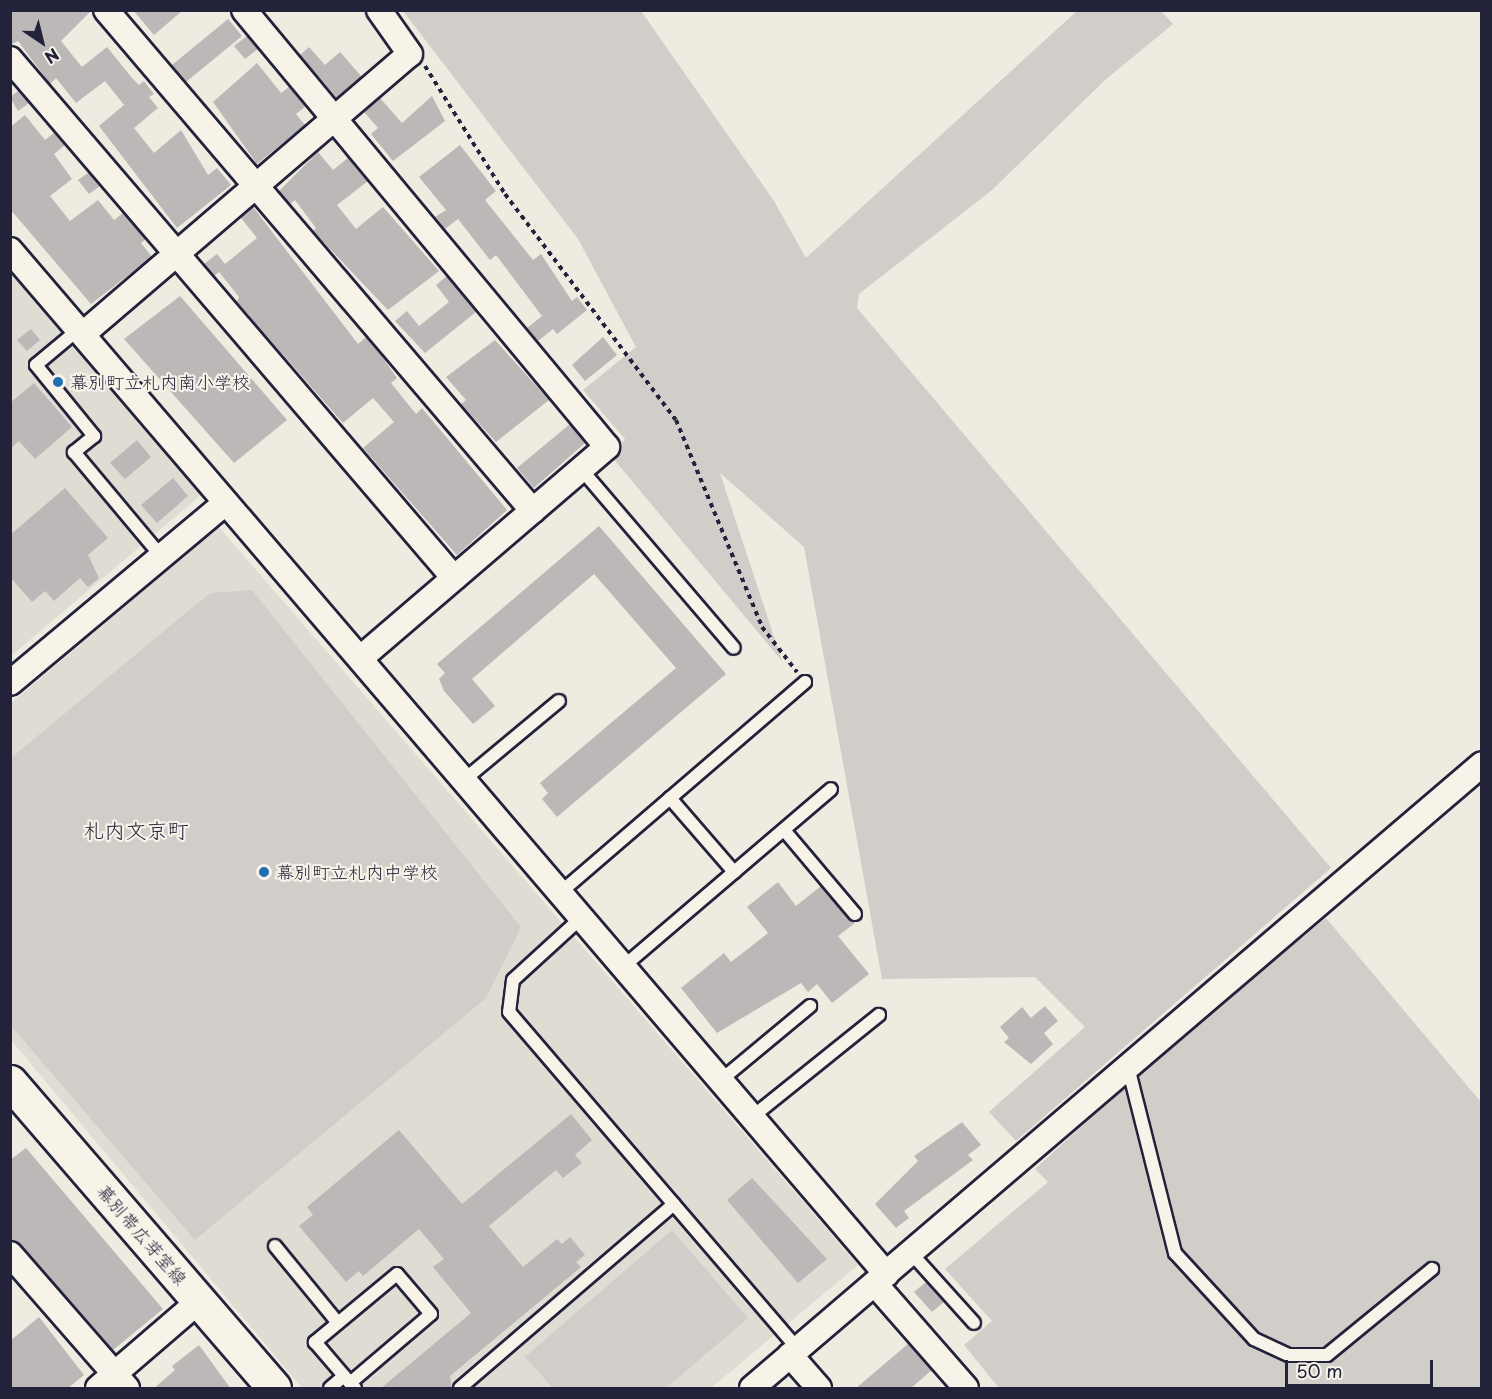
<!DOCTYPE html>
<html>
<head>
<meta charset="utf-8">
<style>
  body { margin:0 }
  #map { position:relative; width:1492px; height:1399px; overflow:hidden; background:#eeebe1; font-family:"Playpen Sans","Klee One",sans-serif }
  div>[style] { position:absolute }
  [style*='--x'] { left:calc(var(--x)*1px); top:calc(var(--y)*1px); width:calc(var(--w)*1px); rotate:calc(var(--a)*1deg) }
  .built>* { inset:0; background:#dfdcd4 }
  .green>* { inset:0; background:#d1cdc9 }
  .building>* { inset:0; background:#bbb8b7 }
  .path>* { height:4px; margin-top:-2px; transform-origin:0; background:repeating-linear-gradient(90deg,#22223b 0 4.5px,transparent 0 9px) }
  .roads { filter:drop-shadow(2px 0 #22223b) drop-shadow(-2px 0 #22223b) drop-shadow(0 2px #22223b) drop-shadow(0 -2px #22223b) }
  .lane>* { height:12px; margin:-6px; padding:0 6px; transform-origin:6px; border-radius:6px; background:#f7f3e8 }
  .street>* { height:24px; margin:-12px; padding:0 12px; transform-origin:12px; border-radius:12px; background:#f7f3e8 }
  .primary>* { height:33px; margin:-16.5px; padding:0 16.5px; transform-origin:16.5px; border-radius:16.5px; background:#f7f3e8 }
  .dots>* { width:16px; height:16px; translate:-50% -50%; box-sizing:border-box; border:3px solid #f7f3e8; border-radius:50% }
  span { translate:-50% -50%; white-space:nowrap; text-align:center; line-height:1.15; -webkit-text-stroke:4.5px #f7f3e8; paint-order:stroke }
  .poi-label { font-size:18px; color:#22223b }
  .left { translate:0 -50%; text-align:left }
  .street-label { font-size:18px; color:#22223b }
  .quarter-label { font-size:21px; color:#22223b }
  .frame { position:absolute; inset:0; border:12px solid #22223b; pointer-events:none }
  .north { position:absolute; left:12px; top:12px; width:60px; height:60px; -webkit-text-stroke:4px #f7f3e8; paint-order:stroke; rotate:145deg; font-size:16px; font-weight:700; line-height:24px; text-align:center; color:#22223b }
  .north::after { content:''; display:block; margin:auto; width:21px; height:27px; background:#22223b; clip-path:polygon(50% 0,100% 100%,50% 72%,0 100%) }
  .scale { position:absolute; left:1285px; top:1360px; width:148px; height:27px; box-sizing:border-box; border:3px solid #22223b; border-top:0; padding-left:8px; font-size:18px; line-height:21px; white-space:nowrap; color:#22223b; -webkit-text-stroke:4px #f7f3e8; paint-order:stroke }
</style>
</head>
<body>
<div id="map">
  <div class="built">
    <div style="clip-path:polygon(10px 270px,202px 494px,11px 656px,10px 656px)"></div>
    <div style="clip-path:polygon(219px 527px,858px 1265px,711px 1388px,302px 1388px,11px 1040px,10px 704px)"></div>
  </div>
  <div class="green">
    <div style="clip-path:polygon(403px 11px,641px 11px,774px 201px,806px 258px,1077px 11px,1161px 11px,1173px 24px,1104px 81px,992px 190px,859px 294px,857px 308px,1331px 868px,1016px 1141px,989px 1112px,1085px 1027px,1035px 977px,882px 979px,804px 547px,720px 473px,782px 661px,612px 457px,625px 439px,583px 390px,636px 347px,578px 239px)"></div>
    <div style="clip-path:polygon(252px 590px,521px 927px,486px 998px,195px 1240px,11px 1026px,11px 758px,210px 593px)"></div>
    <div style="clip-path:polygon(1326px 918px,1481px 1102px,1481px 1388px,999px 1388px,964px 1345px,992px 1321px,945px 1269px,1048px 1182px,1035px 1169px,1152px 1062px)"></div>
    <div style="clip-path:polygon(672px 1230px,748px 1318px,666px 1388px,553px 1388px,525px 1357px)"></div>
  </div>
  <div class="building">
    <div style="clip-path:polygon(10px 10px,92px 10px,61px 41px,82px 67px,107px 47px,132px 78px,139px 85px,144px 81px,154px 94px,149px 97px,158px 108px,134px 128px,154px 153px,181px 130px,208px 175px,217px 168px,231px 185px,177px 228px,99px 126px,124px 105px,105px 81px,76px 103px,56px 78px,50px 84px,18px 41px,10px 45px)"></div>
    <div style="clip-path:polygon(133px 10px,183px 10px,154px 35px)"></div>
    <div style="clip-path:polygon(228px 19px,242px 36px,186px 82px,172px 65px)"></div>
    <div style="clip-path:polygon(247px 36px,258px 49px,245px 59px,234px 46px)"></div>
    <div style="clip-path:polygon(309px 47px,325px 65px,340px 52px,362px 77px,337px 98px,300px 55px)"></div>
    <div style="clip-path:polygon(257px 63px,281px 93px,289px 87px,306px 106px,296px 114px,305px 125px,257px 164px,213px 102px)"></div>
    <div style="clip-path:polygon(18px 91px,29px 103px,18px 111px,10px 97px)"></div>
    <div style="clip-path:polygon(432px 96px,445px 121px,393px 161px,371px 134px,378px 128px,364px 112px,380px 98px,402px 123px)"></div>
    <div style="clip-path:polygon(25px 115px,45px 140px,54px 133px,65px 145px,54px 154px,72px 179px,50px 196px,70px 221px,98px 200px,114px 220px,123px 213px,146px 239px,141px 243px,152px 257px,91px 304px,10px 209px,10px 127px)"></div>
    <div style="clip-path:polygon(460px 145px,496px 191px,485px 200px,533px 260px,541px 254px,572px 301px,577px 297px,587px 310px,557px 334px,553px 329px,538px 341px,527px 328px,542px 316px,496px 255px,490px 260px,458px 219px,445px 229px,435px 217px,446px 210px,419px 177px)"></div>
    <div style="clip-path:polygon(318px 152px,333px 170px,348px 158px,368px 181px,337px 205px,356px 229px,383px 207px,439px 271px,388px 310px,313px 231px,316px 228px,295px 200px,290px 204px,279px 191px)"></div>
    <div style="clip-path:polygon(88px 173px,100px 186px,89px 194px,78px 180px)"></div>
    <div style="clip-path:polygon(253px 207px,358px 344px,366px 337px,381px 355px,397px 378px,391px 383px,416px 414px,422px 408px,507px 510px,457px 555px,363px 448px,394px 422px,373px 398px,343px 423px,237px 302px,239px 297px,219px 272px,214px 276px,204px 264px,217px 254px,225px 264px,257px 238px,241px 218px)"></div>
    <div style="clip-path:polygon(447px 276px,476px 312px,425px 353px,395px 321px,407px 311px,419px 326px,449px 302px,436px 285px)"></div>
    <div style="clip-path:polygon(180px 296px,287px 420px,234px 463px,124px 339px)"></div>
    <div style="clip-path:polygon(31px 329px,40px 340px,27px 351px,17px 340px)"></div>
    <div style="clip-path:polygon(603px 337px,617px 355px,585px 381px,572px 365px)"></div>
    <div style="clip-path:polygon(495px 340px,549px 400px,496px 442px,461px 404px,466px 400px,446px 377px)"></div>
    <div style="clip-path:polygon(34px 383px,72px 427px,35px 459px,19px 441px,10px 449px,10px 403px)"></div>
    <div style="clip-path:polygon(570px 424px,585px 443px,534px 488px,517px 468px)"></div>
    <div style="clip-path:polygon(137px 440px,151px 457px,125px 479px,110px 463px)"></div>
    <div style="clip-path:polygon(173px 478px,188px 496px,157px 523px,141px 505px)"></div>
    <div style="clip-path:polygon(65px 488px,108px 538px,88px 555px,99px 578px,88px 587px,80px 578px,54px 601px,45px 591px,32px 602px,10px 577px,10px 535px)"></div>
    <div style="clip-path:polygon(599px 526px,726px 674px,557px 817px,542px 799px,548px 793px,540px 783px,676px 668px,594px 574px,472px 679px,495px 706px,473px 724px,444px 691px,439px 679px,445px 673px,437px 664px)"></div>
    <div style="clip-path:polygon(778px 882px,796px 906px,821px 886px,855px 923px,838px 936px,869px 974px,832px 1003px,817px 984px,808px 992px,801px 983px,717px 1033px,681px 988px,724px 953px,731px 962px,768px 933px,747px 907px)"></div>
    <div style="clip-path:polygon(1045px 1006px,1058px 1021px,1044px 1033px,1053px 1044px,1031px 1064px,1004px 1042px,1009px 1038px,1000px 1027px,1022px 1007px,1031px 1018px)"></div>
    <div style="clip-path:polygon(571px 1114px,592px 1140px,575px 1155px,582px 1163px,563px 1178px,556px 1170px,489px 1226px,523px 1267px,557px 1239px,562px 1244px,570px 1237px,585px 1255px,576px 1262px,581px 1267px,450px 1376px,452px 1389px,380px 1389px,471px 1313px,433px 1267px,444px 1259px,419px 1229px,363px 1276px,359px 1271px,346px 1282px,299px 1226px,313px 1215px,307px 1207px,399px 1130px,462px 1204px)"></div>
    <div style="clip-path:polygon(962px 1122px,981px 1145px,968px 1155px,973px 1160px,904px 1211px,909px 1218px,896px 1228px,875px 1204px,918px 1161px,914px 1156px)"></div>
    <div style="clip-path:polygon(26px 1148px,163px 1309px,113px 1350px,21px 1245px,10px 1240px,10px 1160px)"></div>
    <div style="clip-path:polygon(752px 1178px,827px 1259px,798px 1283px,727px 1200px)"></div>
    <div style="clip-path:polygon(926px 1282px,944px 1302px,932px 1312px,914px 1292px)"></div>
    <div style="clip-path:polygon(39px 1317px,84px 1375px,67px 1389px,10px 1389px,10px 1341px)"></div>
    <div style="clip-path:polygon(908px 1344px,932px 1370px,910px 1389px,855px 1389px)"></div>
    <div style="clip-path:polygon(199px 1345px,231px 1389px,153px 1389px,175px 1370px,172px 1366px)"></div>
  </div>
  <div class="path">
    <div style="--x:425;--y:66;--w:151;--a:58"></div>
    <div style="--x:505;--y:194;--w:283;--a:52.9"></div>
    <div style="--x:676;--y:420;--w:224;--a:67.4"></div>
    <div style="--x:762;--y:627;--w:57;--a:52.1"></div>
  </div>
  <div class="roads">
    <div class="lane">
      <div style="--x:79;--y:329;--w:56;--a:140.1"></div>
      <div style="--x:36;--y:365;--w:92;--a:50.8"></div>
      <div style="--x:94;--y:436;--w:26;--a:141"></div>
      <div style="--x:74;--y:452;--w:136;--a:50.1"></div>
      <div style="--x:581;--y:469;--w:235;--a:49.5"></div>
      <div style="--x:465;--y:779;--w:122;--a:-39.7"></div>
      <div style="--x:670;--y:798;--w:98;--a:49.1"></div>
      <div style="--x:784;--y:830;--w:110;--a:49.8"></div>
      <div style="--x:561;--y:892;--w:322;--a:-40.7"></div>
      <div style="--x:582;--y:917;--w:93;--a:137.6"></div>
      <div style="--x:513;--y:980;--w:32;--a:97"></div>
      <div style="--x:509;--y:1012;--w:444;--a:49.4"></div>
      <div style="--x:624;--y:966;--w:272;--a:-40.5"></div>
      <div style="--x:1128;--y:1067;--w:192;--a:75.8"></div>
      <div style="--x:1175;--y:1253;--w:117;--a:47.4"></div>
      <div style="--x:1254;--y:1339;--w:38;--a:25"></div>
      <div style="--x:1289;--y:1355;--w:38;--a:0"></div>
      <div style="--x:1327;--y:1355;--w:136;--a:-39.3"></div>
      <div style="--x:721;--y:1080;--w:116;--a:-39.7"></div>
      <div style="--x:752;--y:1117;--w:163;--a:-38.8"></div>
      <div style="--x:275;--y:1246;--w:99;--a:50.7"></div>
      <div style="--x:911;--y:1253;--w:94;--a:48"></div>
      <div style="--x:350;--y:1383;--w:106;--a:-40.4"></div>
      <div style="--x:431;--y:1314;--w:52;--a:-130.4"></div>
      <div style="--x:397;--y:1274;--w:107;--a:140.3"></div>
      <div style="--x:315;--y:1342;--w:45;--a:49.5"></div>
      <div style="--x:344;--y:1376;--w:9;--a:49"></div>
      <div style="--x:350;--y:1383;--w:7;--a:45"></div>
      <div style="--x:330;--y:1388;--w:18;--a:-41"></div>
      <div style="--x:460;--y:1388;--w:282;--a:-40.7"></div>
    </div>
    <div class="street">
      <div style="--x:106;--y:10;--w:658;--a:49.56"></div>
      <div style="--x:244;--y:10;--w:568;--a:50.28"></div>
      <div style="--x:607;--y:447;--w:324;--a:139.4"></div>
      <div style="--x:10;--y:59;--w:683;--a:49.45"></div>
      <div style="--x:10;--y:250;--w:1348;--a:49.45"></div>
      <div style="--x:83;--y:334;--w:430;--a:-40.6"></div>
      <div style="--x:410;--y:54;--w:54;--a:-125.2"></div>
      <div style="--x:10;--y:683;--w:280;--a:-39.9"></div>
      <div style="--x:10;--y:1254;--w:178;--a:48.9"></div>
      <div style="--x:875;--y:1284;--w:138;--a:48.8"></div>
      <div style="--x:790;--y:1355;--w:44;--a:48.7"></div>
      <div style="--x:98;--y:1388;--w:133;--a:-40.7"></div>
      <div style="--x:752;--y:1388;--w:960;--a:-40.52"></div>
    </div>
    <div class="primary">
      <div style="--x:10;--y:1082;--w:404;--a:49.2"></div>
    </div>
  </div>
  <div class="dots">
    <div style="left:58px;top:382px;background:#1f6fb2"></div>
    <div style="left:264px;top:872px;background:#1f6fb2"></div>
  </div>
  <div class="poi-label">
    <span class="left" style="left:70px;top:382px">幕別町立札内南小学校</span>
    <span class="left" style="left:276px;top:872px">幕別町立札内中学校</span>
  </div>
  <div class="street-label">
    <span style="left:142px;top:1235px;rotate:49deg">幕別帯広芽室線</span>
  </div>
  <div class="quarter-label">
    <span style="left:136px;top:829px">札内文京町</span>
  </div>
  <div class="frame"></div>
  <div class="north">N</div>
  <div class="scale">50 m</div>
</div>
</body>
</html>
